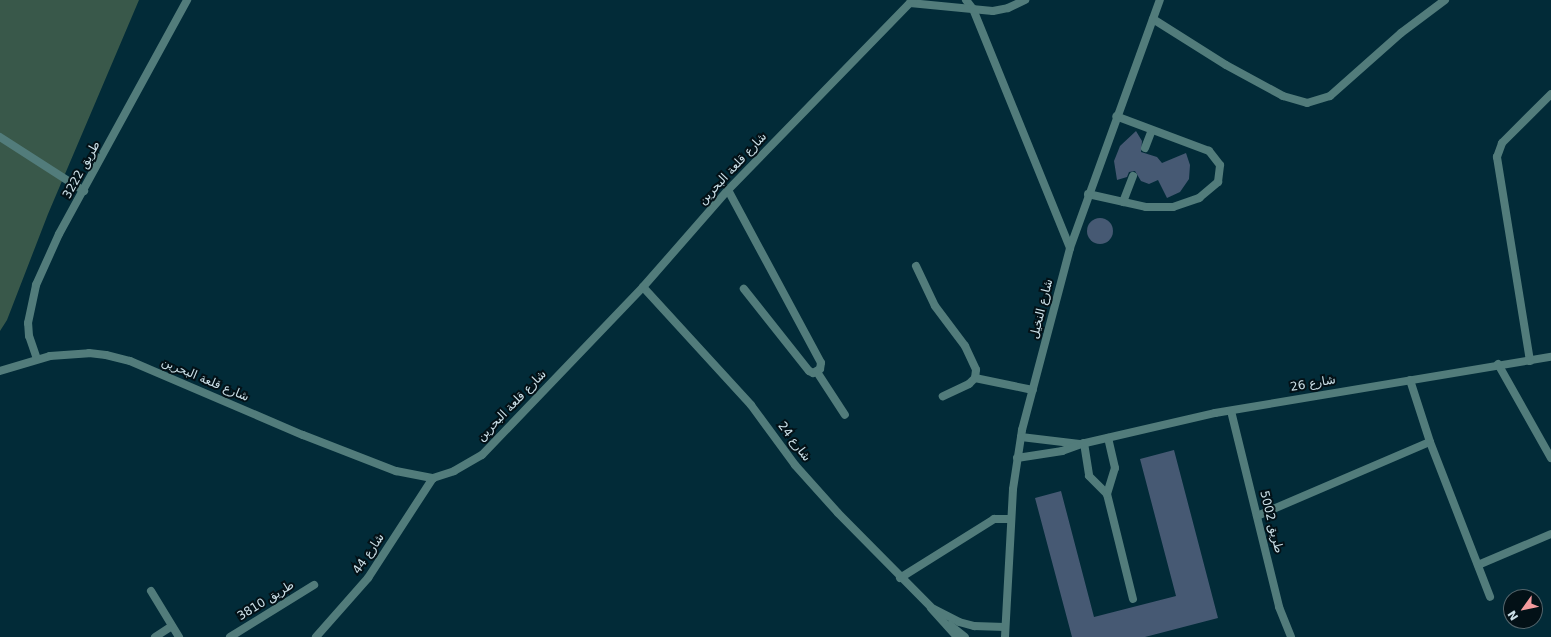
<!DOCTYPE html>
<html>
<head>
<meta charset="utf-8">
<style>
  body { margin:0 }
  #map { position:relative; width:1551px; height:637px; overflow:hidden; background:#022b38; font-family:"DejaVu Sans",Cairo,sans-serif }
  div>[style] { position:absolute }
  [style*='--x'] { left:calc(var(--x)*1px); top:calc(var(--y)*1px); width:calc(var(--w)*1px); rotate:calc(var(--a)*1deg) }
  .forest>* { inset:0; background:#39584a }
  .building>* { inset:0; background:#465973 }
  .round { border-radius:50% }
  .service>* { height:8px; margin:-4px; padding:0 4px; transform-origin:4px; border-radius:4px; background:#527c7b }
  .minor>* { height:8px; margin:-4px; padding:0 4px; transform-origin:4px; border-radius:4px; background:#527c7b }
  .tertiary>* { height:8px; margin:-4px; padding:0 4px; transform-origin:4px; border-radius:4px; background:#527c7b }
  span { translate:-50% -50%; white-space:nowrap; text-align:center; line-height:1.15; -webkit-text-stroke:4px #031117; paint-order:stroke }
  .street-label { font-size:12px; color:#cce0e8 }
  .north { position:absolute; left:1503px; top:589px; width:40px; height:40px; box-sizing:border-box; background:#031117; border:1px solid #53646b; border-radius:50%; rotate:237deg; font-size:11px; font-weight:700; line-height:16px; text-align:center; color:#cce0e8 }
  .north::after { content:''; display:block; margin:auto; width:14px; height:18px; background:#f59b9e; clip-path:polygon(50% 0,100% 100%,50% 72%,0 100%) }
</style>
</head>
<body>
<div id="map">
  <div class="forest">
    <div style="clip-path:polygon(0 0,139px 0,48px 214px,7px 320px,0 331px)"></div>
  </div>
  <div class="building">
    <div style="clip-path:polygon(1136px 131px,1142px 141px,1141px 152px,1157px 157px,1162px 163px,1186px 153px,1190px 165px,1189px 179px,1180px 192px,1167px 198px,1158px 180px,1149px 184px,1141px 181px,1135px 171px,1129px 172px,1127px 177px,1117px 180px,1114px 161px,1120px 146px)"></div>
    <div class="round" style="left:1087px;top:218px;width:26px;height:26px"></div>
    <div style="clip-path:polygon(1174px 450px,1218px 618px,1145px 637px,1072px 637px,1035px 498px,1061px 491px,1094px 617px,1176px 596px,1140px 459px)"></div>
  </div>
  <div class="service">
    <div style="--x:966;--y:0;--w:11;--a:52"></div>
    <div style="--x:973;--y:9;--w:258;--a:67.9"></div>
    <div style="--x:910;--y:3;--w:83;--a:5.5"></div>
    <div style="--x:993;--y:11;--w:15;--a:-11"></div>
    <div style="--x:1008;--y:8;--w:19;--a:-25"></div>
    <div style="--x:1153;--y:19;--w:86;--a:32.2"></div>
    <div style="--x:1226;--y:65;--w:65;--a:28.5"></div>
    <div style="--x:1283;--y:96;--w:25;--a:16"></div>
    <div style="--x:1307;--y:103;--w:24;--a:-17"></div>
    <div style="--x:1330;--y:96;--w:95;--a:-41.6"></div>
    <div style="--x:1401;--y:33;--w:55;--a:-36.9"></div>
    <div style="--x:0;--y:137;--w:100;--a:32.7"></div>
    <div style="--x:1145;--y:148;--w:19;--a:-69"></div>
    <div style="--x:728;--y:190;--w:196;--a:61.7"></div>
    <div style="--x:821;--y:363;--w:6;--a:99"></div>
    <div style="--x:820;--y:369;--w:8;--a:150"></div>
    <div style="--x:813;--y:373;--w:4;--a:-153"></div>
    <div style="--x:809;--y:371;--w:105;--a:-128.4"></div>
    <div style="--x:1088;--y:194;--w:59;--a:12.6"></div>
    <div style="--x:1146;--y:207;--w:27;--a:0"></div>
    <div style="--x:1173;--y:207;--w:28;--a:-19"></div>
    <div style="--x:1199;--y:198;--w:25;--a:-40"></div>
    <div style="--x:1218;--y:182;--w:17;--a:-83"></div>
    <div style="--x:1220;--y:165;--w:18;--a:-128"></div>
    <div style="--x:1209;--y:151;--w:99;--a:-159.4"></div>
    <div style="--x:1123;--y:202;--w:28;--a:-69"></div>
    <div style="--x:916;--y:266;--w:44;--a:64.6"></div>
    <div style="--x:935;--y:306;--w:50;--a:53.1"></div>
    <div style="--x:965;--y:346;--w:26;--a:65"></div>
    <div style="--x:976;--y:370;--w:8;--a:97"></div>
    <div style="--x:975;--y:378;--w:8;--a:135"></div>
    <div style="--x:969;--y:384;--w:29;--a:155"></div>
    <div style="--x:1530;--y:361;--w:207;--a:-99.2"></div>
    <div style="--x:1497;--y:157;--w:15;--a:-70"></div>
    <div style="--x:1502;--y:143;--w:69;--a:-45"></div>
    <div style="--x:817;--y:372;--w:51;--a:56.9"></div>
    <div style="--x:975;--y:378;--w:59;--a:11.7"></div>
    <div style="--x:1084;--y:443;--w:33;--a:81"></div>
    <div style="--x:1089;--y:476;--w:25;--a:45"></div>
    <div style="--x:1107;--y:494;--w:108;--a:76.1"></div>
    <div style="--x:1107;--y:494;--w:27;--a:-73"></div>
    <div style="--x:1115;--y:468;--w:31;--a:-103"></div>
    <div style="--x:900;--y:578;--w:111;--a:-32.1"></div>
    <div style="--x:994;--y:519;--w:17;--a:0"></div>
  </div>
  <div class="minor">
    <div style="--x:643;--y:287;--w:160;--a:47.5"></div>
    <div style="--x:751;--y:405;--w:74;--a:53.7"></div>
    <div style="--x:795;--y:465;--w:64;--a:48.1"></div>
    <div style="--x:838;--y:513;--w:138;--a:45.3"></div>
    <div style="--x:37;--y:359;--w:24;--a:-109"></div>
    <div style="--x:29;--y:336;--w:13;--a:-94"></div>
    <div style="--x:28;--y:323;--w:39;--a:-78"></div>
    <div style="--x:36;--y:285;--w:56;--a:-65.7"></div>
    <div style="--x:59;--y:234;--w:267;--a:-61.3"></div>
    <div style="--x:1498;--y:364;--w:108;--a:60.6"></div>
    <div style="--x:0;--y:371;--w:52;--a:-16.7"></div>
    <div style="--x:50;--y:356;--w:39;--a:-4"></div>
    <div style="--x:89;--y:353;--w:17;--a:7"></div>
    <div style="--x:106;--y:355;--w:25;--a:14"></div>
    <div style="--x:130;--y:361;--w:188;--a:23.2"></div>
    <div style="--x:303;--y:435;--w:100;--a:21.2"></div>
    <div style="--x:396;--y:471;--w:38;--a:11"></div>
    <div style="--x:433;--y:478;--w:22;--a:-18"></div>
    <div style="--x:454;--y:471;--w:32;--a:-30"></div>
    <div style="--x:482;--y:455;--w:233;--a:-46.2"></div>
    <div style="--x:643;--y:287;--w:129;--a:-48.8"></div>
    <div style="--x:728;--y:190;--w:265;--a:-45.8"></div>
    <div style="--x:1410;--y:380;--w:65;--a:72.1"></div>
    <div style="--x:1430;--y:442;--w:166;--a:68.8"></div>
    <div style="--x:1231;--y:411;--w:202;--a:76.2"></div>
    <div style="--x:1279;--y:607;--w:32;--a:68"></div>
    <div style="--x:1021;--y:437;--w:59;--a:6.8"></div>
    <div style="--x:1017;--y:458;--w:46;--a:-8.8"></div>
    <div style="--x:1062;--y:451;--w:20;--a:-20"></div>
    <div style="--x:1081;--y:444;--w:138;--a:-13"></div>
    <div style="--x:1215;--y:413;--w:341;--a:-9.5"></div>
    <div style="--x:1257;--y:516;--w:188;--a:-23.2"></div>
    <div style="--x:1478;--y:565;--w:79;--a:-23"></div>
    <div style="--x:151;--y:591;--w:54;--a:58.7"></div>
    <div style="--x:934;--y:609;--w:28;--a:27"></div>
    <div style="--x:959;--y:622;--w:16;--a:15"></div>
    <div style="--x:974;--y:626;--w:31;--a:2"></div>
    <div style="--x:950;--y:625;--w:19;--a:39"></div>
    <div style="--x:155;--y:637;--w:20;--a:-33"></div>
    <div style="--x:230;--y:637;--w:99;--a:-31.8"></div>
    <div style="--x:316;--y:637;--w:79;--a:-48.6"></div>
    <div style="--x:368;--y:578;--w:119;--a:-57"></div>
  </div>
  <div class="tertiary">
    <div style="--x:931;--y:608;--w:39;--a:48"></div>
    <div style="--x:1005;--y:637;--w:148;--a:-86.9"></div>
    <div style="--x:1013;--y:489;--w:60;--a:-81.3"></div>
    <div style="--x:1022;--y:430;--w:188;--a:-75.2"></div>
    <div style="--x:1070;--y:248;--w:264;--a:-70.1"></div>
  </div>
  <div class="street-label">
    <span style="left:733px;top:169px;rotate:-47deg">شارع قلعة البحرين</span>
    <span style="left:82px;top:170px;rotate:-61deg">طريق 3222</span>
    <span style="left:1042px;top:309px;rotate:-76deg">شارع النخيل</span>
    <span style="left:205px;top:380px;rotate:23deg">شارع قلعة البحرين</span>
    <span style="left:1313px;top:384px;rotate:-10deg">شارع 26</span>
    <span style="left:512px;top:406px;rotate:-46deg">شارع قلعة البحرين</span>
    <span style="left:794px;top:442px;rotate:53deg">شارع 24</span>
    <span style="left:1271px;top:522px;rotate:76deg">طريق 5002</span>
    <span style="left:369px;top:554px;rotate:-56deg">شارع 44</span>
    <span style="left:266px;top:601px;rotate:-32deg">طريق 3810</span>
  </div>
  <div class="north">N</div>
</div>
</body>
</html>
